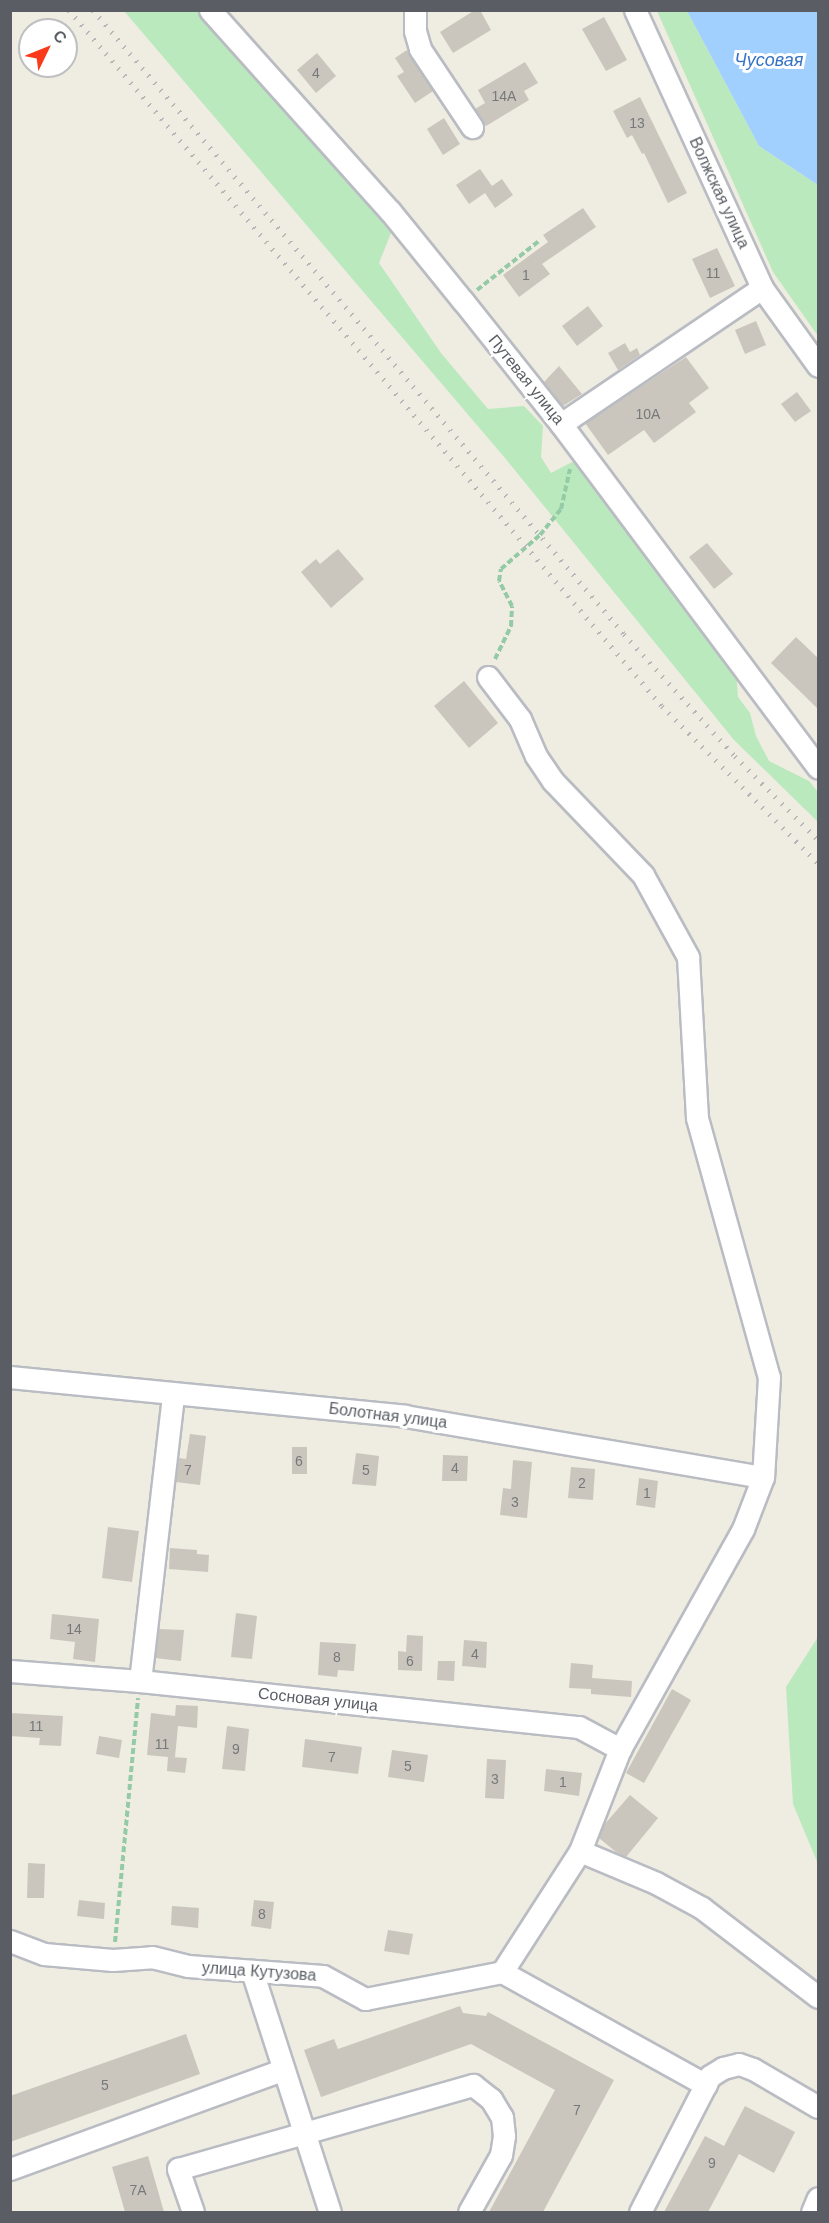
<!DOCTYPE html>
<html>
<head>
<meta charset="utf-8">
<style>
  body { margin:0 }
  #map { position:relative; width:829px; height:2223px; overflow:hidden; background:#efece1; font-family:Helvetica,sans-serif }
  div>[style] { position:absolute }
  [style*='--x'] { left:calc(var(--x)*1px); top:calc(var(--y)*1px); width:calc(var(--w)*1px); rotate:calc(var(--a)*1deg) }
  .green>* { inset:0; background:#bbe9be }
  .water>* { inset:0; background:#a1d0ff }
  .building>* { inset:0; background:#cac6be }
  .path>* { height:4px; margin-top:-2px; transform-origin:0; background:repeating-linear-gradient(90deg,#94caa6 0 6px,transparent 0 9px) }
  .roads { filter:drop-shadow(2px 0 #b9bcc2) drop-shadow(-2px 0 #b9bcc2) drop-shadow(0 2px #b9bcc2) drop-shadow(0 -2px #b9bcc2) }
  .minor>* { height:21px; margin:-10.5px; padding:0 10.5px; transform-origin:10.5px; border-radius:10.5px; background:#fff }
  .rail>* { height:4.5px; margin-top:-2.25px; transform-origin:0; background:repeating-linear-gradient(90deg,#b5b6b7 0 1.5px,transparent 0 9.5px) }
  span { translate:-50% -50%; white-space:nowrap; text-align:center; line-height:1.15; -webkit-text-stroke:6px #fff; paint-order:stroke }
  .number-label { font-size:14px; color:#76787a }
  .number-label span { -webkit-text-stroke-width:0 }
  .street-label { font-size:16px; color:#5a5e64 }
  .water-label { font-size:18px; color:#3573c6; font-style:italic }
  .frame { position:absolute; inset:0; border:12px solid #5a5e64; pointer-events:none }
  .north { position:absolute; left:18px; top:18px; width:60px; height:60px; box-sizing:border-box; background:#fff; border:2px solid #bdbfc1; border-radius:50%; rotate:47deg; font-size:16px; font-weight:700; line-height:24px; text-align:center; color:#5a5e64 }
  .north::after { content:''; display:block; margin:auto; width:21px; height:27px; background:#fb3a1b; clip-path:polygon(50% 0,100% 100%,50% 72%,0 100%) }
</style>
</head>
<body>
<div id="map">
  <div class="green">
    <div style="clip-path:polygon(124px 11px,201px 11px,279px 97px,391px 233px,379px 263px,441px 353px,488px 409px,524px 406px,543px 426px,541px 457px,551px 473px,576px 460px,736px 671px,738px 697px,750px 713px,756px 736px,769px 761px,809px 781px,818px 792px,818px 822px,734px 740px,505px 458px)"></div>
    <div style="clip-path:polygon(657px 11px,687px 11px,759px 146px,818px 185px,818px 336px,773px 272px)"></div>
    <div style="clip-path:polygon(818px 1637px,818px 1864px,793px 1804px,786px 1687px)"></div>
  </div>
  <div class="water">
    <div style="clip-path:polygon(687px 11px,818px 11px,818px 185px,759px 146px)"></div>
  </div>
  <div class="building">
    <div style="clip-path:polygon(475px 10px,480px 10px,491px 30px,453px 53px,440px 32px)"></div>
    <div style="clip-path:polygon(604px 17px,627px 60px,606px 71px,582px 29px)"></div>
    <div style="clip-path:polygon(407px 50px,433px 91px,415px 103px,397px 76px,404px 72px,395px 58px)"></div>
    <div style="clip-path:polygon(317px 53px,336px 76px,316px 93px,297px 70px)"></div>
    <div style="clip-path:polygon(525px 62px,538px 83px,524px 91px,529px 100px,486px 126px,475px 109px,485px 103px,478px 90px)"></div>
    <div style="clip-path:polygon(640px 97px,687px 193px,668px 203px,644px 153px,642px 154px,632px 135px,627px 138px,613px 111px)"></div>
    <div style="clip-path:polygon(444px 118px,460px 144px,443px 155px,427px 129px)"></div>
    <div style="clip-path:polygon(480px 169px,492px 186px,502px 179px,513px 195px,495px 208px,485px 193px,469px 204px,456px 185px)"></div>
    <div style="clip-path:polygon(583px 208px,596px 227px,542px 264px,550px 274px,519px 297px,503px 275px,548px 242px,543px 235px)"></div>
    <div style="clip-path:polygon(717px 248px,735px 286px,710px 298px,692px 259px)"></div>
    <div style="clip-path:polygon(588px 306px,603px 326px,577px 346px,562px 326px)"></div>
    <div style="clip-path:polygon(756px 321px,766px 345px,745px 354px,735px 330px)"></div>
    <div style="clip-path:polygon(625px 343px,630px 352px,637px 348px,640px 355px,618px 370px,608px 353px)"></div>
    <div style="clip-path:polygon(686px 357px,709px 388px,689px 403px,696px 412px,654px 443px,644px 430px,608px 455px,585px 423px)"></div>
    <div style="clip-path:polygon(559px 366px,582px 394px,563px 406px,544px 382px)"></div>
    <div style="clip-path:polygon(797px 392px,811px 411px,795px 422px,781px 404px)"></div>
    <div style="clip-path:polygon(707px 543px,733px 574px,714px 589px,689px 557px)"></div>
    <div style="clip-path:polygon(338px 549px,364px 579px,331px 608px,301px 572px,316px 559px,320px 564px)"></div>
    <div style="clip-path:polygon(796px 637px,819px 659px,819px 710px,771px 663px)"></div>
    <div style="clip-path:polygon(464px 681px,498px 723px,469px 748px,434px 706px)"></div>
    <div style="clip-path:polygon(190px 1434px,206px 1436px,200px 1485px,176px 1482px,179px 1458px,186px 1459px)"></div>
    <div style="clip-path:polygon(292px 1447px,307px 1447px,307px 1474px,292px 1474px)"></div>
    <div style="clip-path:polygon(356px 1453px,379px 1456px,376px 1486px,352px 1484px)"></div>
    <div style="clip-path:polygon(443px 1455px,468px 1456px,467px 1481px,442px 1481px)"></div>
    <div style="clip-path:polygon(513px 1460px,532px 1462px,527px 1518px,500px 1515px,503px 1488px,511px 1489px)"></div>
    <div style="clip-path:polygon(571px 1467px,595px 1469px,593px 1500px,568px 1498px)"></div>
    <div style="clip-path:polygon(639px 1478px,658px 1481px,655px 1508px,636px 1505px)"></div>
    <div style="clip-path:polygon(108px 1527px,139px 1531px,132px 1582px,102px 1578px)"></div>
    <div style="clip-path:polygon(170px 1548px,197px 1550px,197px 1554px,209px 1555px,208px 1572px,169px 1569px)"></div>
    <div style="clip-path:polygon(236px 1613px,257px 1616px,252px 1659px,231px 1657px)"></div>
    <div style="clip-path:polygon(52px 1614px,99px 1619px,95px 1662px,73px 1659px,75px 1642px,50px 1639px)"></div>
    <div style="clip-path:polygon(159px 1629px,184px 1630px,181px 1661px,155px 1658px)"></div>
    <div style="clip-path:polygon(407px 1635px,423px 1636px,422px 1671px,398px 1670px,398px 1651px,406px 1652px)"></div>
    <div style="clip-path:polygon(464px 1640px,487px 1642px,486px 1668px,462px 1666px)"></div>
    <div style="clip-path:polygon(320px 1642px,356px 1644px,354px 1671px,338px 1670px,337px 1677px,318px 1675px)"></div>
    <div style="clip-path:polygon(438px 1661px,455px 1661px,454px 1681px,437px 1680px)"></div>
    <div style="clip-path:polygon(571px 1663px,593px 1665px,592px 1678px,632px 1681px,631px 1697px,591px 1694px,591px 1689px,569px 1688px)"></div>
    <div style="clip-path:polygon(672px 1689px,691px 1700px,644px 1783px,626px 1773px)"></div>
    <div style="clip-path:polygon(176px 1705px,198px 1706px,197px 1728px,178px 1726px,175px 1757px,170px 1757px,187px 1758px,185px 1773px,167px 1771px,168px 1757px,147px 1755px,151px 1713px,175px 1716px)"></div>
    <div style="clip-path:polygon(10px 1713px,63px 1716px,61px 1746px,39px 1745px,40px 1738px,10px 1736px)"></div>
    <div style="clip-path:polygon(227px 1726px,249px 1729px,245px 1771px,222px 1769px)"></div>
    <div style="clip-path:polygon(99px 1736px,122px 1740px,119px 1758px,96px 1754px)"></div>
    <div style="clip-path:polygon(305px 1739px,362px 1747px,358px 1774px,302px 1767px)"></div>
    <div style="clip-path:polygon(392px 1750px,428px 1755px,424px 1782px,388px 1777px)"></div>
    <div style="clip-path:polygon(487px 1759px,506px 1760px,504px 1799px,485px 1798px)"></div>
    <div style="clip-path:polygon(546px 1769px,582px 1773px,579px 1796px,544px 1791px)"></div>
    <div style="clip-path:polygon(630px 1795px,658px 1818px,626px 1857px,616px 1852px,599px 1838px,603px 1826px)"></div>
    <div style="clip-path:polygon(28px 1863px,45px 1864px,44px 1898px,27px 1898px)"></div>
    <div style="clip-path:polygon(79px 1900px,105px 1903px,104px 1919px,77px 1916px)"></div>
    <div style="clip-path:polygon(254px 1900px,274px 1902px,271px 1929px,251px 1926px)"></div>
    <div style="clip-path:polygon(172px 1906px,199px 1908px,198px 1928px,171px 1925px)"></div>
    <div style="clip-path:polygon(388px 1930px,413px 1934px,409px 1955px,384px 1951px)"></div>
    <div style="clip-path:polygon(460px 2006px,463px 2013px,486px 2016px,488px 2012px,614px 2080px,543px 2212px,489px 2212px,555px 2090px,471px 2044px,321px 2097px,304px 2050px,334px 2039px,338px 2049px)"></div>
    <div style="clip-path:polygon(186px 2034px,200px 2074px,10px 2142px,10px 2096px)"></div>
    <div style="clip-path:polygon(745px 2106px,795px 2132px,774px 2173px,739px 2154px,708px 2212px,664px 2212px,705px 2136px,724px 2146px)"></div>
    <div style="clip-path:polygon(148px 2156px,164px 2212px,125px 2212px,112px 2167px)"></div>
  </div>
  <div class="path">
    <div style="--x:477;--y:290;--w:80;--a:-38.4"></div>
    <div style="--x:495;--y:659;--w:37;--a:-64"></div>
    <div style="--x:511;--y:626;--w:20;--a:-87"></div>
    <div style="--x:512;--y:606;--w:28;--a:-117"></div>
    <div style="--x:499;--y:581;--w:12;--a:-81"></div>
    <div style="--x:501;--y:569;--w:52;--a:-41.1"></div>
    <div style="--x:540;--y:535;--w:33;--a:-51"></div>
    <div style="--x:561;--y:509;--w:41;--a:-77.3"></div>
    <div style="--x:115;--y:1942;--w:245;--a:-84.6"></div>
  </div>
  <div class="roads">
    <div class="minor">
      <div style="--x:210;--y:10;--w:270;--a:48.2"></div>
      <div style="--x:390;--y:211;--w:116;--a:51"></div>
      <div style="--x:463;--y:301;--w:157;--a:51.5"></div>
      <div style="--x:561;--y:424;--w:429;--a:53.2"></div>
      <div style="--x:415;--y:10;--w:21;--a:90"></div>
      <div style="--x:415;--y:31;--w:19;--a:74"></div>
      <div style="--x:420;--y:49;--w:94;--a:56.3"></div>
      <div style="--x:635;--y:10;--w:306;--a:65.4"></div>
      <div style="--x:762;--y:288;--w:96;--a:54.3"></div>
      <div style="--x:561;--y:424;--w:243;--a:-34.1"></div>
      <div style="--x:488;--y:677;--w:53;--a:52.7"></div>
      <div style="--x:520;--y:719;--w:40;--a:66.6"></div>
      <div style="--x:536;--y:756;--w:30;--a:56"></div>
      <div style="--x:553;--y:781;--w:130;--a:46.2"></div>
      <div style="--x:643;--y:875;--w:94;--a:61.2"></div>
      <div style="--x:688;--y:957;--w:161;--a:86.8"></div>
      <div style="--x:697;--y:1118;--w:269;--a:74.5"></div>
      <div style="--x:769;--y:1377;--w:100;--a:93.4"></div>
      <div style="--x:763;--y:1477;--w:56;--a:111"></div>
      <div style="--x:743;--y:1529;--w:252;--a:119.2"></div>
      <div style="--x:620;--y:1749;--w:110;--a:111.4"></div>
      <div style="--x:580;--y:1851;--w:144;--a:122.8"></div>
      <div style="--x:10;--y:1377;--w:397;--a:5.6"></div>
      <div style="--x:405;--y:1416;--w:363;--a:9.7"></div>
      <div style="--x:10;--y:1671;--w:130;--a:4.4"></div>
      <div style="--x:140;--y:1681;--w:441;--a:6"></div>
      <div style="--x:579;--y:1727;--w:47;--a:28.2"></div>
      <div style="--x:140;--y:1681;--w:288;--a:-83.4"></div>
      <div style="--x:580;--y:1851;--w:82;--a:22.8"></div>
      <div style="--x:656;--y:1883;--w:52;--a:28.5"></div>
      <div style="--x:702;--y:1908;--w:146;--a:37.5"></div>
      <div style="--x:10;--y:1941;--w:36;--a:21"></div>
      <div style="--x:44;--y:1954;--w:69;--a:5"></div>
      <div style="--x:113;--y:1960;--w:39;--a:-4"></div>
      <div style="--x:152;--y:1957;--w:37;--a:14"></div>
      <div style="--x:188;--y:1966;--w:135;--a:4.2"></div>
      <div style="--x:323;--y:1976;--w:48;--a:28.7"></div>
      <div style="--x:365;--y:1999;--w:140;--a:-11.1"></div>
      <div style="--x:252;--y:1971;--w:253;--a:72.1"></div>
      <div style="--x:502;--y:1972;--w:233;--a:29"></div>
      <div style="--x:10;--y:2169;--w:289;--a:-20"></div>
      <div style="--x:193;--y:2212;--w:46;--a:-109.2"></div>
      <div style="--x:178;--y:2169;--w:307;--a:-15.9"></div>
      <div style="--x:473;--y:2085;--w:23;--a:38"></div>
      <div style="--x:491;--y:2099;--w:21;--a:59"></div>
      <div style="--x:502;--y:2117;--w:19;--a:84"></div>
      <div style="--x:504;--y:2136;--w:19;--a:99"></div>
      <div style="--x:501;--y:2155;--w:65;--a:119.3"></div>
      <div style="--x:640;--y:2212;--w:153;--a:-62.8"></div>
      <div style="--x:710;--y:2076;--w:15;--a:-32"></div>
      <div style="--x:723;--y:2068;--w:16;--a:-14"></div>
      <div style="--x:739;--y:2064;--w:15;--a:20"></div>
      <div style="--x:753;--y:2069;--w:75;--a:30.3"></div>
      <div style="--x:812;--y:2212;--w:15;--a:-67"></div>
    </div>
  </div>
  <div class="rail">
    <div style="--x:69;--y:10;--w:914;--a:49.57"></div>
    <div style="--x:662;--y:706;--w:221;--a:45.2"></div>
    <div style="--x:93;--y:10;--w:819;--a:49.6"></div>
    <div style="--x:624;--y:634;--w:165;--a:47.7"></div>
    <div style="--x:735;--y:756;--w:118;--a:45.3"></div>
  </div>
  <div class="number-label">
    <span style="left:316px;top:73px">4</span>
    <span style="left:504px;top:96px">14А</span>
    <span style="left:637px;top:123px">13</span>
    <span style="left:713px;top:273px">11</span>
    <span style="left:526px;top:275px">1</span>
    <span style="left:648px;top:414px">10А</span>
    <span style="left:299px;top:1461px">6</span>
    <span style="left:455px;top:1468px">4</span>
    <span style="left:188px;top:1470px">7</span>
    <span style="left:366px;top:1470px">5</span>
    <span style="left:582px;top:1483px">2</span>
    <span style="left:647px;top:1493px">1</span>
    <span style="left:515px;top:1502px">3</span>
    <span style="left:74px;top:1629px">14</span>
    <span style="left:475px;top:1654px">4</span>
    <span style="left:337px;top:1657px">8</span>
    <span style="left:410px;top:1661px">6</span>
    <span style="left:36px;top:1726px">11</span>
    <span style="left:162px;top:1744px">11</span>
    <span style="left:236px;top:1749px">9</span>
    <span style="left:332px;top:1757px">7</span>
    <span style="left:408px;top:1766px">5</span>
    <span style="left:495px;top:1779px">3</span>
    <span style="left:563px;top:1782px">1</span>
    <span style="left:262px;top:1914px">8</span>
    <span style="left:105px;top:2085px">5</span>
    <span style="left:577px;top:2110px">7</span>
    <span style="left:712px;top:2163px">9</span>
    <span style="left:138px;top:2190px">7А</span>
  </div>
  <div class="street-label">
    <span style="left:719px;top:193px;rotate:65deg">Волжская улица</span>
    <span style="left:526px;top:380px;rotate:51deg">Путевая улица</span>
    <span style="left:388px;top:1416px;rotate:7deg">Болотная улица</span>
    <span style="left:318px;top:1700px;rotate:6deg">Сосновая улица</span>
    <span style="left:259px;top:1972px;rotate:4deg">улица Кутузова</span>
  </div>
  <div class="water-label">
    <span style="left:769px;top:60px">Чусовая</span>
  </div>
  <div class="frame"></div>
  <div class="north">С</div>
</div>
</body>
</html>
